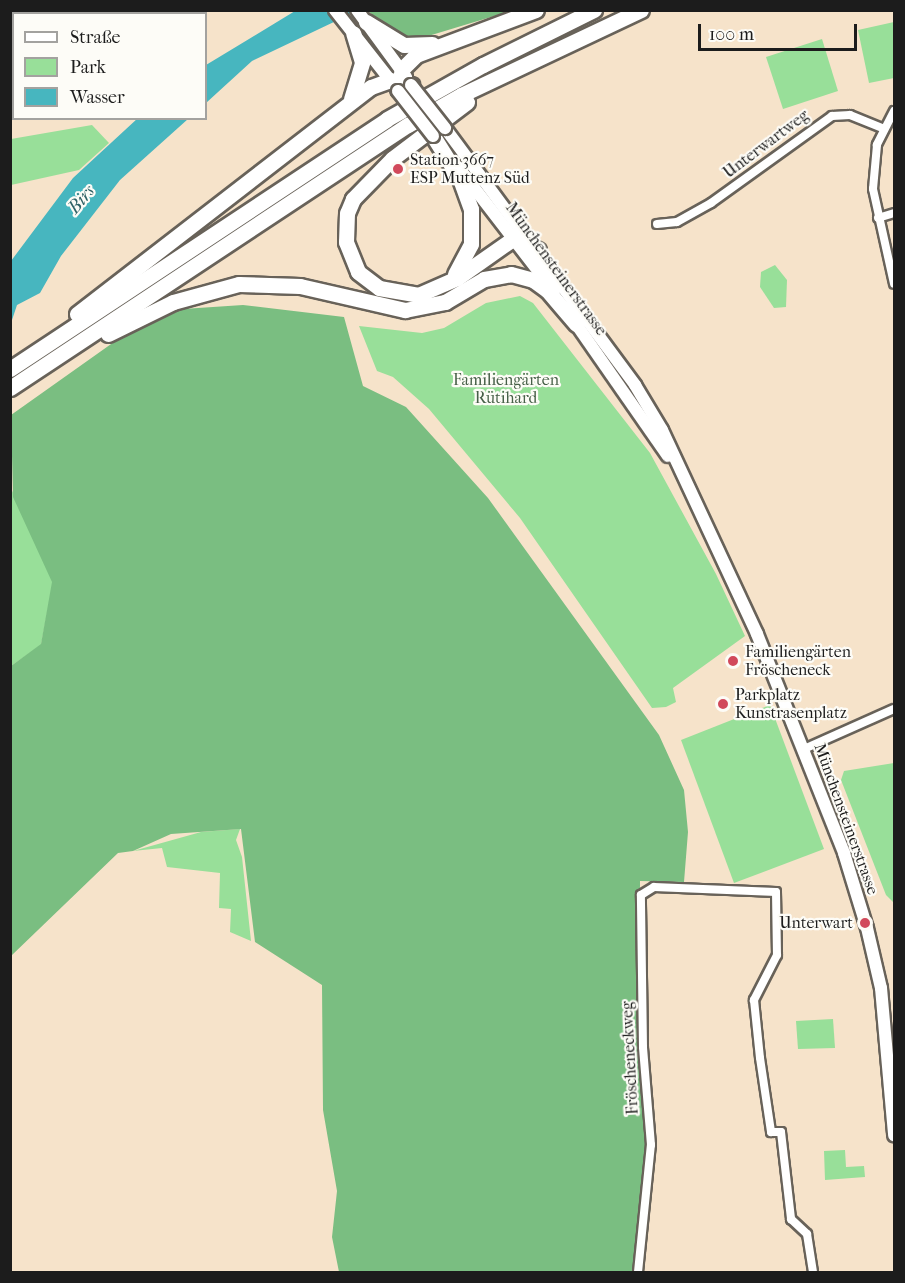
<!DOCTYPE html>
<html>
<head>
<meta charset="utf-8">
<style>
  body { margin:0 }
  #map { position:relative; width:905px; height:1283px; overflow:hidden; background:#f6e3ca; font-family:"IM FELL French Canon",serif }
  div>[style] { position:absolute }
  [style*='--x'] { left:calc(var(--x)*1px); top:calc(var(--y)*1px); width:calc(var(--w)*1px); rotate:calc(var(--a)*1deg) }
  .green>* { inset:0; background:#98df99 }
  .forest>* { inset:0; background:#7abe81 }
  .water>* { inset:0; background:#47b6bf }
  .roads { filter:drop-shadow(2px 0 #686259) drop-shadow(-2px 0 #686259) drop-shadow(0 2px #686259) drop-shadow(0 -2px #686259) }
  .minor>* { height:8px; margin:-4px; padding:0 4px; transform-origin:4px; border-radius:4px; background:#fff }
  .secondary>* { height:12px; margin:-6px; padding:0 6px; transform-origin:6px; border-radius:6px; background:#fff }
  .motorway>* { height:15px; margin:-7.5px; padding:0 7.5px; transform-origin:7.5px; border-radius:7.5px; background:#fff }
  .bridges { filter:drop-shadow(2px 0 #686259) drop-shadow(-2px 0 #686259) drop-shadow(0 2px #686259) drop-shadow(0 -2px #686259) }
  .secondary-bridge>* { height:12px; margin:-6px; padding:0 6px; transform-origin:6px; border-radius:6px; background:#fff }
  .dots>* { width:16px; height:16px; translate:-50% -50%; box-sizing:border-box; border:3px solid #fdfcf7; border-radius:50% }
  span { translate:-50% -50%; white-space:nowrap; text-align:center; line-height:1.15; -webkit-text-stroke:4.5px #fdfcf7; paint-order:stroke }
  .street-label { font-size:16px; color:#1c1c1c }
  .poi-label { font-size:16px; color:#1c1c1c }
  .left { translate:0 -50%; text-align:left }
  .right { translate:-100% -50%; text-align:right }
  .park-label { font-size:16px; color:#476048 }
  .water-label { font-size:18px; color:#2f6165; font-style:italic }
  .frame { position:absolute; inset:0; border:12px solid #1c1c1c; pointer-events:none }
  .legend { position:absolute; left:12px; top:12px; width:195px; height:108px; box-sizing:border-box; background:#fdfcf7; border:2px solid #a3a29f; margin:0; padding:8px 10px; list-style:none; font-size:18px; color:#1c1c1c }
  .legend li { display:flex; align-items:center; gap:12px; height:30px }
  .legend b { width:30px; border:2px solid #a3a29f }
  .scale { position:absolute; left:698px; top:24px; width:159px; height:27px; box-sizing:border-box; border:3px solid #1c1c1c; border-top:0; padding-left:8px; font-size:18px; line-height:21px; white-space:nowrap; color:#1c1c1c; -webkit-text-stroke:4px #fdfcf7; paint-order:stroke }
</style>
</head>
<body>
<div id="map">
  <div class="green">
    <div style="clip-path:polygon(894px 22px,894px 78px,869px 83px,858px 30px)"></div>
    <div style="clip-path:polygon(822px 39px,838px 91px,783px 109px,766px 57px)"></div>
    <div style="clip-path:polygon(92px 125px,109px 143px,79px 170px,11px 185px,11px 139px)"></div>
    <div style="clip-path:polygon(775px 265px,787px 280px,786px 307px,774px 308px,760px 287px,761px 272px)"></div>
    <div style="clip-path:polygon(520px 296px,533px 303px,650px 453px,716px 574px,745px 636px,673px 688px,676px 702px,666px 707px,652px 708px,520px 518px,429px 409px,393px 377px,377px 371px,359px 326px,422px 333px,444px 328px,486px 303px)"></div>
    <div style="clip-path:polygon(10px 486px,53px 582px,41px 645px,11px 666px)"></div>
    <div style="clip-path:polygon(770px 705px,824px 849px,734px 883px,681px 740px)"></div>
    <div style="clip-path:polygon(894px 763px,894px 903px,886px 895px,841px 780px,844px 771px)"></div>
    <div style="clip-path:polygon(240px 829px,236px 840px,242px 857px,251px 941px,230px 932px,231px 909px,219px 908px,220px 873px,167px 867px,162px 848px,133px 851px,201px 832px)"></div>
    <div style="clip-path:polygon(833px 1019px,835px 1048px,798px 1049px,796px 1021px)"></div>
    <div style="clip-path:polygon(845px 1150px,846px 1167px,864px 1166px,865px 1177px,825px 1180px,824px 1151px)"></div>
  </div>
  <div class="forest">
    <div style="clip-path:polygon(368px 11px,511px 11px,415px 40px,396px 35px)"></div>
    <div style="clip-path:polygon(243px 305px,344px 317px,363px 386px,406px 407px,488px 498px,659px 735px,684px 790px,688px 832px,684px 882px,640px 881px,639px 1051px,646px 1146px,635px 1272px,339px 1272px,332px 1237px,337px 1191px,323px 1110px,322px 985px,255px 942px,241px 829px,171px 834px,133px 851px,118px 853px,11px 956px,11px 666px,41px 644px,52px 582px,13px 497px,11px 415px,121px 337px,183px 309px)"></div>
  </div>
  <div class="water">
    <div style="clip-path:polygon(295px 11px,357px 11px,252px 61px,206px 103px,206px 65px)"></div>
    <div style="clip-path:polygon(138px 118px,188px 119px,120px 180px,61px 256px,40px 293px,17px 305px,11px 323px,11px 261px,73px 178px)"></div>
  </div>
  <div class="roads">
    <div class="minor">
      <div style="--x:191;--y:14;--w:6;--a:-45"></div>
      <div style="--x:10;--y:102;--w:4;--a:-14"></div>
      <div style="--x:894;--y:111;--w:38;--a:117"></div>
      <div style="--x:877;--y:145;--w:44;--a:95.2"></div>
      <div style="--x:873;--y:189;--w:97;--a:77.5"></div>
      <div style="--x:878;--y:218;--w:17;--a:-17"></div>
      <div style="--x:657;--y:224;--w:20;--a:-6"></div>
      <div style="--x:677;--y:222;--w:39;--a:-29"></div>
      <div style="--x:711;--y:203;--w:149;--a:-35.7"></div>
      <div style="--x:832;--y:116;--w:18;--a:-3"></div>
      <div style="--x:850;--y:115;--w:37;--a:22"></div>
      <div style="--x:804;--y:749;--w:98;--a:-24"></div>
      <div style="--x:638;--y:1272;--w:128;--a:-84.2"></div>
      <div style="--x:651;--y:1145;--w:98;--a:-94.7"></div>
      <div style="--x:643;--y:1047;--w:152;--a:-90.8"></div>
      <div style="--x:641;--y:895;--w:15;--a:-32"></div>
      <div style="--x:654;--y:887;--w:122;--a:2.3"></div>
      <div style="--x:776;--y:892;--w:63;--a:89.1"></div>
      <div style="--x:777;--y:955;--w:51;--a:117.1"></div>
      <div style="--x:754;--y:1000;--w:58;--a:84.1"></div>
      <div style="--x:760;--y:1058;--w:75;--a:81.5"></div>
      <div style="--x:771;--y:1132;--w:10;--a:0"></div>
      <div style="--x:781;--y:1132;--w:88;--a:83.4"></div>
      <div style="--x:791;--y:1219;--w:22;--a:43"></div>
      <div style="--x:807;--y:1234;--w:38;--a:81"></div>
    </div>
    <div class="secondary">
      <div style="--x:335;--y:10;--w:95;--a:51.8"></div>
      <div style="--x:357;--y:10;--w:83;--a:53.8"></div>
      <div style="--x:445;--y:128;--w:320;--a:53.5"></div>
      <div style="--x:635;--y:385;--w:52;--a:59"></div>
      <div style="--x:662;--y:430;--w:225;--a:65"></div>
      <div style="--x:757;--y:634;--w:236;--a:68.3"></div>
      <div style="--x:844;--y:853;--w:78;--a:73"></div>
      <div style="--x:867;--y:928;--w:62;--a:76.9"></div>
      <div style="--x:881;--y:988;--w:148;--a:84.9"></div>
      <div style="--x:458;--y:167;--w:157;--a:52.3"></div>
      <div style="--x:572;--y:318;--w:168;--a:55.2"></div>
    </div>
    <div class="motorway">
      <div style="--x:366;--y:22;--w:44;--a:31.2"></div>
      <div style="--x:404;--y:45;--w:28;--a:-2"></div>
      <div style="--x:398;--y:89;--w:20;--a:-79"></div>
      <div style="--x:402;--y:69;--w:20;--a:-45"></div>
      <div style="--x:416;--y:55;--w:128;--a:-20.6"></div>
      <div style="--x:351;--y:99;--w:39;--a:-73"></div>
      <div style="--x:362;--y:62;--w:30;--a:-107"></div>
      <div style="--x:467;--y:102;--w:94;--a:142.8"></div>
      <div style="--x:392;--y:159;--w:56;--a:134.3"></div>
      <div style="--x:353;--y:199;--w:15;--a:113"></div>
      <div style="--x:347;--y:213;--w:29;--a:92"></div>
      <div style="--x:346;--y:242;--w:32;--a:68"></div>
      <div style="--x:358;--y:272;--w:26;--a:37"></div>
      <div style="--x:379;--y:288;--w:40;--a:10"></div>
      <div style="--x:418;--y:295;--w:43;--a:-23.6"></div>
      <div style="--x:457;--y:278;--w:70;--a:-35.1"></div>
      <div style="--x:514;--y:238;--w:27;--a:27"></div>
      <div style="--x:433;--y:136;--w:51;--a:57.9"></div>
      <div style="--x:460;--y:179;--w:32;--a:70"></div>
      <div style="--x:471;--y:209;--w:35;--a:90"></div>
      <div style="--x:471;--y:244;--w:34;--a:118"></div>
      <div style="--x:77;--y:314;--w:371;--a:-37.7"></div>
      <div style="--x:371;--y:87;--w:20;--a:-20"></div>
      <div style="--x:390;--y:80;--w:22;--a:13"></div>
      <div style="--x:108;--y:334;--w:72;--a:-26.2"></div>
      <div style="--x:173;--y:302;--w:68;--a:-15.3"></div>
      <div style="--x:239;--y:284;--w:61;--a:1.9"></div>
      <div style="--x:300;--y:286;--w:108;--a:12.9"></div>
      <div style="--x:405;--y:310;--w:41;--a:-11.3"></div>
      <div style="--x:445;--y:302;--w:45;--a:-30.5"></div>
      <div style="--x:484;--y:279;--w:27;--a:-10"></div>
      <div style="--x:511;--y:274;--w:23;--a:15"></div>
      <div style="--x:533;--y:280;--w:17;--a:36"></div>
      <div style="--x:547;--y:290;--w:45;--a:49.5"></div>
      <div style="--x:10;--y:369;--w:452;--a:-33.5"></div>
      <div style="--x:387;--y:119;--w:110;--a:-29.4"></div>
      <div style="--x:483;--y:65;--w:124;--a:-26.4"></div>
      <div style="--x:10;--y:388;--w:477;--a:-33.5"></div>
      <div style="--x:408;--y:125;--w:61;--a:-29.5"></div>
      <div style="--x:461;--y:95;--w:199;--a:-25.3"></div>
    </div>
  </div>
  <div class="bridges">
    <div class="secondary-bridge">
      <div style="--x:411;--y:85;--w:55;--a:51.7"></div>
      <div style="--x:398;--y:91;--w:57;--a:52.1"></div>
    </div>
  </div>
  <div class="dots">
    <div style="left:398px;top:169px;background:#d1495b"></div>
    <div style="left:733px;top:661px;background:#d1495b"></div>
    <div style="left:723px;top:704px;background:#d1495b"></div>
    <div style="left:865px;top:923px;background:#d1495b"></div>
  </div>
  <div class="street-label">
    <span style="left:766px;top:144px;rotate:-37deg">Unterwartweg</span>
    <span style="left:556px;top:269px;rotate:54deg">Münchensteinerstrasse</span>
    <span style="left:846px;top:819px;rotate:70deg">Münchensteinerstrasse</span>
    <span style="left:630px;top:1058px;rotate:-93deg">Fröscheneckweg</span>
  </div>
  <div class="poi-label">
    <span class="left" style="left:410px;top:169px">Station 3667<br>ESP Muttenz Süd</span>
    <span class="left" style="left:745px;top:661px">Familiengärten<br>Fröscheneck</span>
    <span class="left" style="left:735px;top:704px">Parkplatz<br>Kunstrasenplatz</span>
    <span class="right" style="left:853px;top:923px">Unterwart</span>
  </div>
  <div class="park-label">
    <span style="left:506px;top:389px">Familiengärten<br>Rütihard</span>
  </div>
  <div class="water-label">
    <span style="left:82px;top:200px;rotate:-50deg">Birs</span>
  </div>
  <div class="frame"></div>
  <ul class="legend">
  <li><b style="height:8px;background:#fff"></b>Straße</li>
  <li><b style="height:16px;background:#98df99"></b>Park</li>
  <li><b style="height:16px;background:#47b6bf"></b>Wasser</li>
  </ul>
  <div class="scale">100 m</div>
</div>
</body>
</html>
